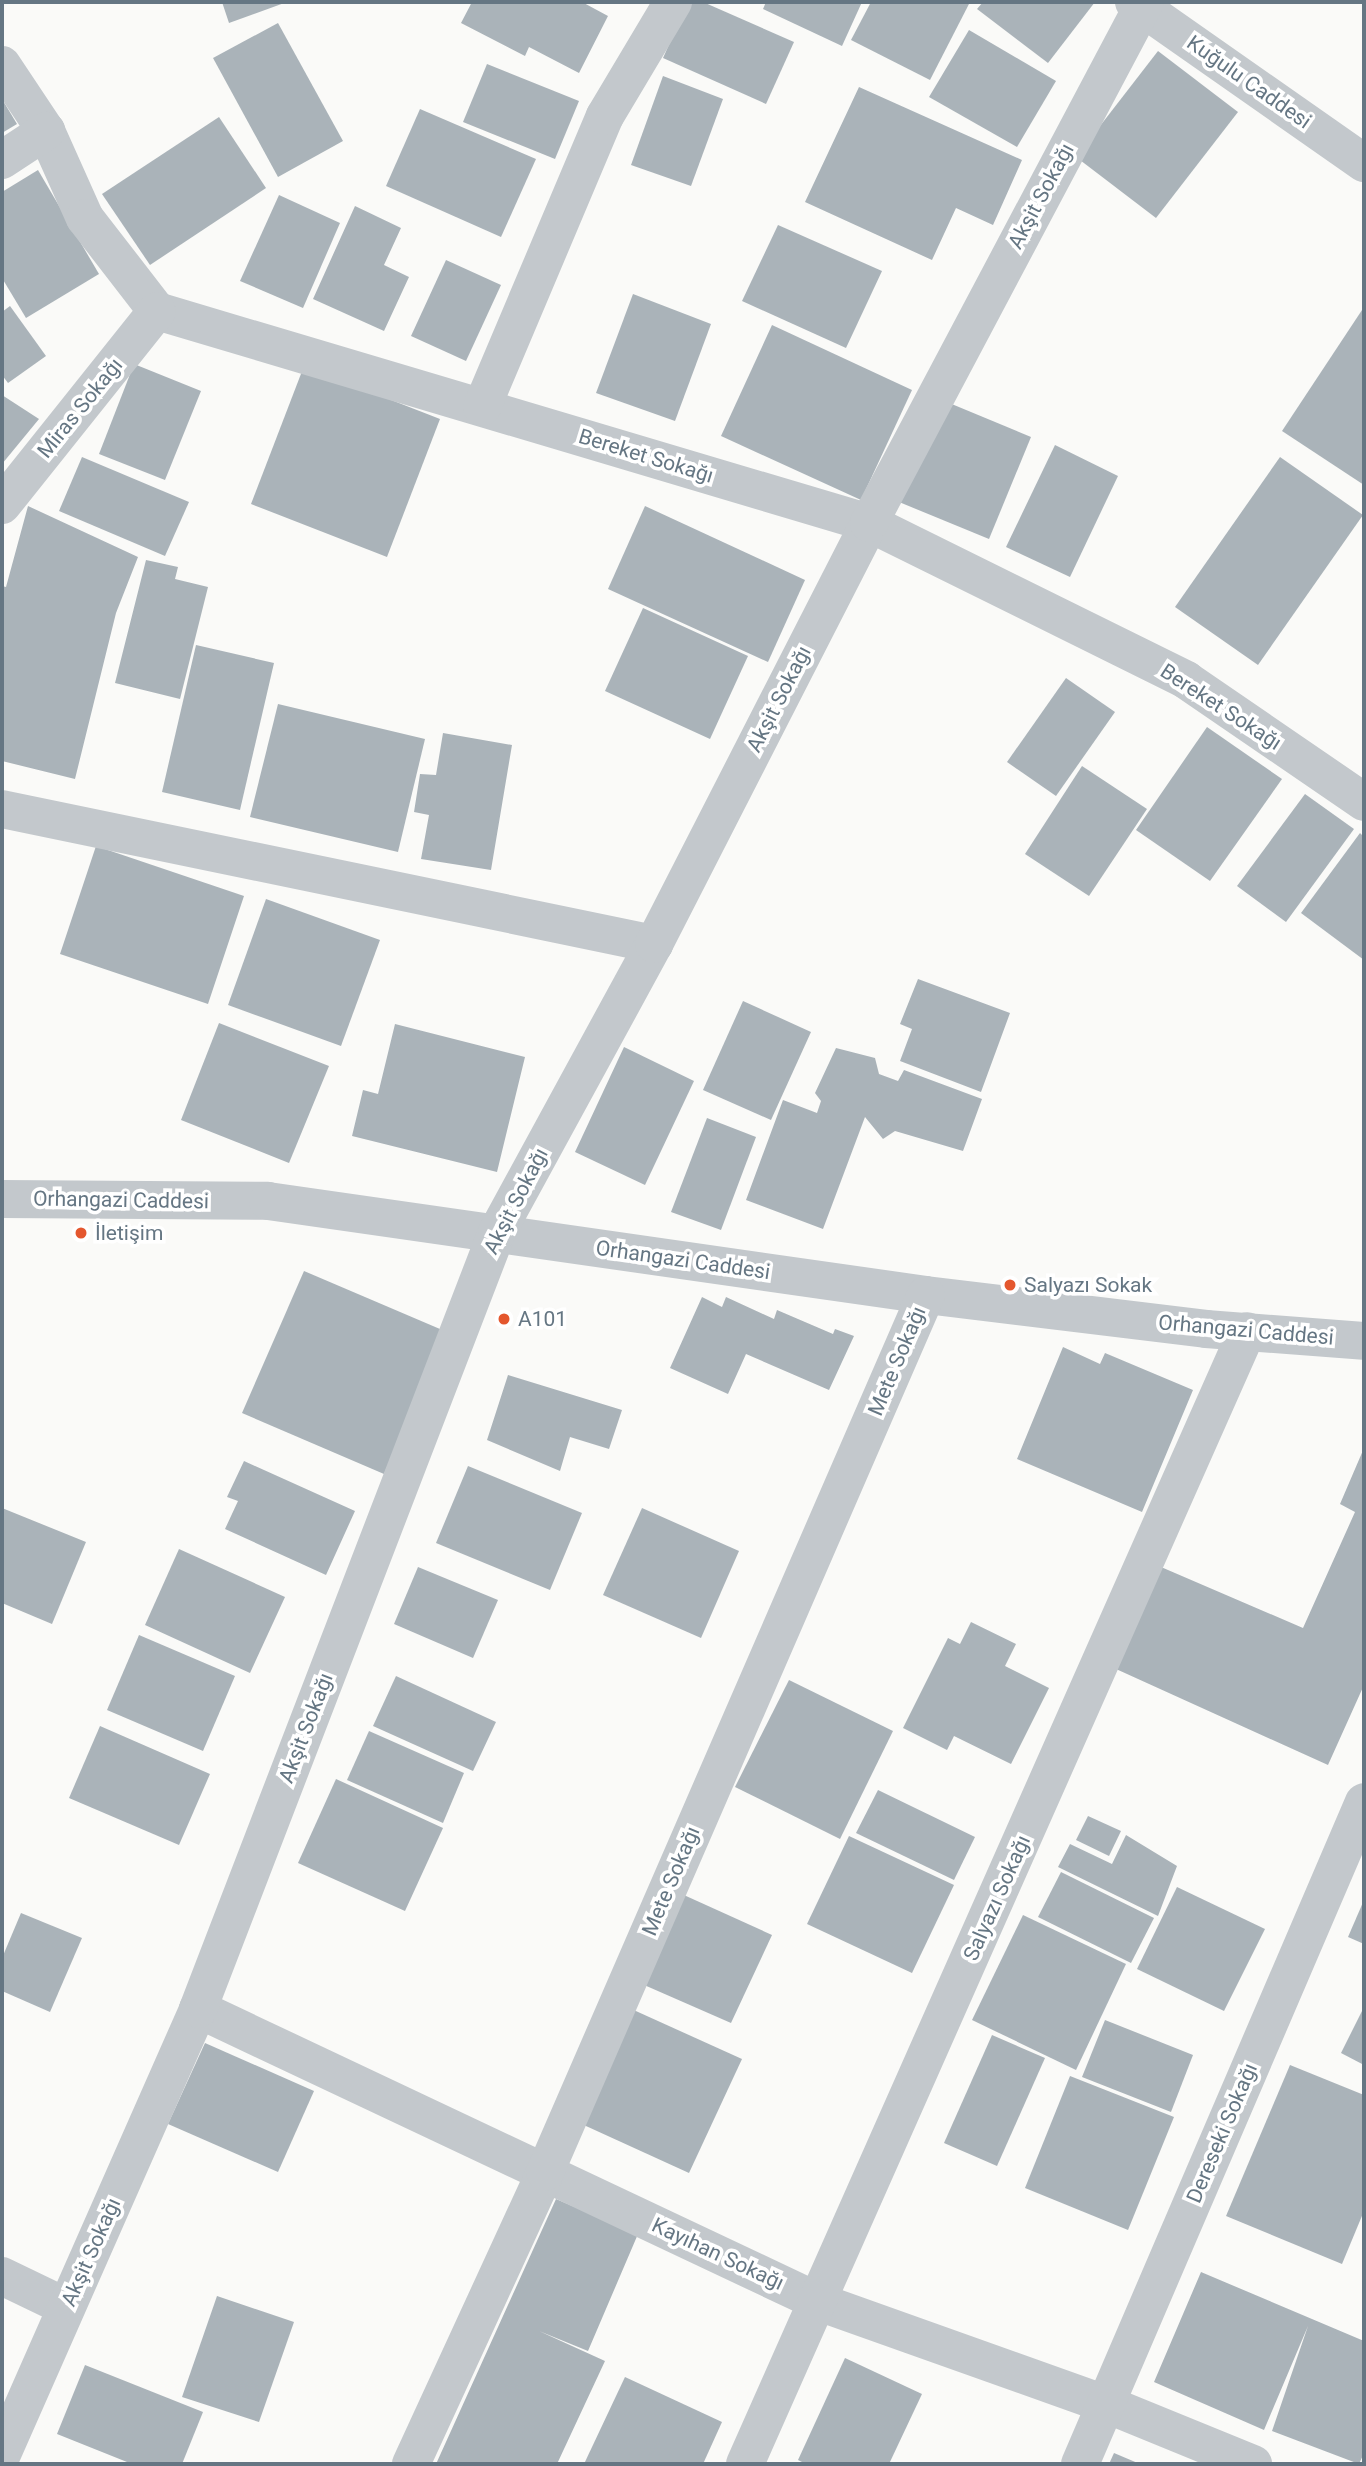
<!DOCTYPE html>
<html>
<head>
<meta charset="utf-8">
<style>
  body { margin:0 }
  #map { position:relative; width:1366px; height:2466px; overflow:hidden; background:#fafaf8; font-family:Roboto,sans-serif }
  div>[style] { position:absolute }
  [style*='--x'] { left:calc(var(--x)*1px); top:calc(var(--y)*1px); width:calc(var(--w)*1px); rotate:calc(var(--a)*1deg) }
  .building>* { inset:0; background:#aab3b9 }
  .minor>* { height:38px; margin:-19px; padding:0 19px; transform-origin:19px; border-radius:19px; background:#c3c8cc }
  .dots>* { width:19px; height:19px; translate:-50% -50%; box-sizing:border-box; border:4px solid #fff; border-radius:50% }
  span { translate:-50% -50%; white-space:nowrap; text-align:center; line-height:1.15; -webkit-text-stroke:7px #fff; paint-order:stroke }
  .street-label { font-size:21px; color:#657683 }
  .poi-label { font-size:21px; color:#657683 }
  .left { translate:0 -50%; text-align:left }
  .frame { position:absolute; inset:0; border:4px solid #657683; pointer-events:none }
</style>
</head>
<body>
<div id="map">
  <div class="building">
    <div style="clip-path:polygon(222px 2px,287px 2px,229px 23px)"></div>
    <div style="clip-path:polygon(472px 2px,582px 2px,608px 16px,579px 73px,529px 47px,525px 56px,461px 23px)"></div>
    <div style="clip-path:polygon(688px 2px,703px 2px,794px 42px,766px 104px,663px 58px)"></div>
    <div style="clip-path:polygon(766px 2px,862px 2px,842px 46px,763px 9px)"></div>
    <div style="clip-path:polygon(871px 2px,970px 2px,930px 80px,851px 40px)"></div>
    <div style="clip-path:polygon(983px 2px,1095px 2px,1048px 63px,977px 9px)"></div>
    <div style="clip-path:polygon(278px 23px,343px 141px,278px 177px,213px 58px)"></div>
    <div style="clip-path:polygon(969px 30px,1056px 81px,1017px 147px,929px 97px)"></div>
    <div style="clip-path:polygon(1158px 51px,1238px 112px,1156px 218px,1076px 157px)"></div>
    <div style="clip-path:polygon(487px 64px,579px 101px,555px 159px,463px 122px)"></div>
    <div style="clip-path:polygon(663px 76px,723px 99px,691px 186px,631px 165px)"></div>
    <div style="clip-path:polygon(859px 87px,1022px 160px,993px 225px,956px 208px,932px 260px,805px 202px)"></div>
    <div style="clip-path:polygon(2px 99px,17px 124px,2px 133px)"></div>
    <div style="clip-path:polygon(420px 109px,536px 159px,501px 237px,386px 186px)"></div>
    <div style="clip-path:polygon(219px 117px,266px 188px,150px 265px,102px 194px)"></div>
    <div style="clip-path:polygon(38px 170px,99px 274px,26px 318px,2px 278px,2px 192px)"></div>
    <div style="clip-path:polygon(279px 195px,340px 223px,303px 308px,240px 281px)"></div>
    <div style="clip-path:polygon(355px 206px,401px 228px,384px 265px,409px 277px,384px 331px,313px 299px)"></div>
    <div style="clip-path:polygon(778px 225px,882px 271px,846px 348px,742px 301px)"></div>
    <div style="clip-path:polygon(446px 260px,501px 285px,466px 361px,411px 336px)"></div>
    <div style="clip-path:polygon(633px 294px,711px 324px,675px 421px,596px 393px)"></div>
    <div style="clip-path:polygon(10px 306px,46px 356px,8px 383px,2px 375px,2px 312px)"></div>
    <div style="clip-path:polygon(1364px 307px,1364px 485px,1282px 431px)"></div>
    <div style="clip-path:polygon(772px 325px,912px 390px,861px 500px,721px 436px)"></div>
    <div style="clip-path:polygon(134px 364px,201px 391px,165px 480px,99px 454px)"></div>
    <div style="clip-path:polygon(304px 366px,440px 419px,387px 557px,251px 504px)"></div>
    <div style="clip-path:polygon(2px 395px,39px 419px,2px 464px)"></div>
    <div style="clip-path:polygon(942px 400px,1031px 437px,989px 539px,899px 502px)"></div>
    <div style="clip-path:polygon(1055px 445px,1118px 476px,1070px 577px,1006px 547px)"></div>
    <div style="clip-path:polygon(82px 457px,189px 502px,165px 556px,59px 511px)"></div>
    <div style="clip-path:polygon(1280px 457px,1363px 515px,1258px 665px,1175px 607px)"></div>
    <div style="clip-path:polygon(28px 506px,138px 557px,116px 613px,75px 779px,2px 761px,2px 586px,6px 587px)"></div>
    <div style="clip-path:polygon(645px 506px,805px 580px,768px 662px,608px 589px)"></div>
    <div style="clip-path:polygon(146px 560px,178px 567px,175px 579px,208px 587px,180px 699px,115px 683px)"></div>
    <div style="clip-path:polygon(643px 608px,748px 656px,710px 739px,605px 691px)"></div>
    <div style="clip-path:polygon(196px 645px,274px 663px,240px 810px,162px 792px)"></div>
    <div style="clip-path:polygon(1066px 678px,1115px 712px,1056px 796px,1007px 762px)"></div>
    <div style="clip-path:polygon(278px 704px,425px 739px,398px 852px,250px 817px)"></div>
    <div style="clip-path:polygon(1207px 727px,1282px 779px,1210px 881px,1136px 830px)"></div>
    <div style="clip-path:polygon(443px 733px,512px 745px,491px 870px,421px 859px,429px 815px,414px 812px,420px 774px,436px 775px)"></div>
    <div style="clip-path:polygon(1082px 766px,1147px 809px,1089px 896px,1025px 854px)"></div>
    <div style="clip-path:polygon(1305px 794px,1354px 829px,1286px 922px,1237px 886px)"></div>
    <div style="clip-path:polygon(1360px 833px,1364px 837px,1364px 960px,1301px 913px)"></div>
    <div style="clip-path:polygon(96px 846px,244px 896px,208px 1004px,60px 954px)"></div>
    <div style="clip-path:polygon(266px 899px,380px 940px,341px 1046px,228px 1005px)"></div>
    <div style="clip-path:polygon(918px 979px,1010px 1013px,981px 1092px,900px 1061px,912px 1029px,900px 1024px)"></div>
    <div style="clip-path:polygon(743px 1001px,811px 1032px,771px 1120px,703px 1090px)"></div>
    <div style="clip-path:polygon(219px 1023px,329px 1066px,289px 1163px,181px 1120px)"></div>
    <div style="clip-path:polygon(395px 1024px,525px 1057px,497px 1172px,352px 1136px,363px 1090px,378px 1094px)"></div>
    <div style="clip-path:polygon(624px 1047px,694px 1081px,645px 1185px,575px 1152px)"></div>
    <div style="clip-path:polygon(836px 1048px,875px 1058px,879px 1074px,898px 1081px,904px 1070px,982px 1099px,963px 1151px,895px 1131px,883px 1139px,865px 1117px,823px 1229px,746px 1200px,783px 1100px,817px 1113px,821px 1101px,815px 1093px)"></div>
    <div style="clip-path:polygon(707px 1118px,756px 1137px,721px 1230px,671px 1212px)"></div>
    <div style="clip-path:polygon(304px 1271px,447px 1332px,384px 1474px,242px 1413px)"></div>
    <div style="clip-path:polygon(702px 1297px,722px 1307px,726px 1297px,774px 1319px,777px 1310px,833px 1334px,835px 1329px,854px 1336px,829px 1390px,746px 1354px,728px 1394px,670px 1368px)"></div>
    <div style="clip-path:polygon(1063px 1347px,1100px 1364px,1105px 1353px,1193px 1390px,1142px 1512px,1017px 1459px)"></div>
    <div style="clip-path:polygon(508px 1375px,622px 1410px,609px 1449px,570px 1437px,560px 1471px,487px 1440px)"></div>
    <div style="clip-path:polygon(1364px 1448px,1364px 1685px,1328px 1765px,1116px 1669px,1161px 1567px,1303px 1628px,1355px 1512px,1340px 1504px)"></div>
    <div style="clip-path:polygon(244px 1461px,355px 1511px,326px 1575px,225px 1529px,238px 1501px,227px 1497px)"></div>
    <div style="clip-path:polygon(468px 1466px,582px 1513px,550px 1590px,436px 1543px)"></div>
    <div style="clip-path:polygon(2px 1508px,86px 1542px,52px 1624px,2px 1603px)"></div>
    <div style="clip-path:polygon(642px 1508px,739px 1551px,701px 1638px,603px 1595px)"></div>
    <div style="clip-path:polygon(179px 1549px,285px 1597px,250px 1673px,145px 1625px)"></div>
    <div style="clip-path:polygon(418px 1567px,498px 1600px,473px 1658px,394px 1624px)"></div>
    <div style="clip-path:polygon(971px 1622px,1016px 1644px,1005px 1666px,1049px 1688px,1011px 1764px,954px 1736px,947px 1750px,903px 1728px,948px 1638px,960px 1644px)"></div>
    <div style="clip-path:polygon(139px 1635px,235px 1676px,203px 1751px,107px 1710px)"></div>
    <div style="clip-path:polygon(396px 1676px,496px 1722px,473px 1771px,373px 1726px)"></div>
    <div style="clip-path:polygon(789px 1680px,893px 1731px,840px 1839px,735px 1787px)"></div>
    <div style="clip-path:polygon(100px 1726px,210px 1774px,179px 1845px,69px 1798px)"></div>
    <div style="clip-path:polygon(369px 1731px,464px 1773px,443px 1823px,347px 1780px)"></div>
    <div style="clip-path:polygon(336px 1779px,443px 1828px,405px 1911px,298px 1863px)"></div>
    <div style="clip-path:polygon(878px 1790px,975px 1837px,954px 1880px,856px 1833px)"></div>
    <div style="clip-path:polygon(1088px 1816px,1121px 1831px,1109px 1856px,1076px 1840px)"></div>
    <div style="clip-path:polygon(1126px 1835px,1177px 1866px,1158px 1916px,1058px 1867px,1070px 1844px,1112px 1864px)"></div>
    <div style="clip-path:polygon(849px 1836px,954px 1885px,912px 1973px,807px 1924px)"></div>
    <div style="clip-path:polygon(1061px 1872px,1154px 1918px,1131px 1963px,1038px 1917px)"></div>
    <div style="clip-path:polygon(1177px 1887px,1265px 1929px,1224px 2011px,1137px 1969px)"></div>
    <div style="clip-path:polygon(675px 1891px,772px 1935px,731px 2023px,635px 1981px)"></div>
    <div style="clip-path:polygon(1364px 1900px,1364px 1944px,1348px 1937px)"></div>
    <div style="clip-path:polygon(21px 1913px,82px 1938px,50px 2012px,2px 1991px,2px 1958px)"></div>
    <div style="clip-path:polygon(1023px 1915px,1126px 1964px,1076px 2070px,972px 2020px)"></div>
    <div style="clip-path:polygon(627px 2007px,742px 2059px,689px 2173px,575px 2121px)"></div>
    <div style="clip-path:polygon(1364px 2007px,1364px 2065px,1341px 2053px)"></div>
    <div style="clip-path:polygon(1105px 2020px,1193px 2055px,1171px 2112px,1082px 2077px)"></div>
    <div style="clip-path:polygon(992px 2035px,1045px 2058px,997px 2166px,944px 2143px)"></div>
    <div style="clip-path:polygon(205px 2043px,314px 2091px,278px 2172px,168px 2124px)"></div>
    <div style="clip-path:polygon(1290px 2065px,1364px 2095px,1364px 2211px,1342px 2264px,1226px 2216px)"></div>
    <div style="clip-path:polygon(1070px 2076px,1174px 2117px,1128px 2230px,1025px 2188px)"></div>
    <div style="clip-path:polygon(556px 2199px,638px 2234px,588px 2351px,539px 2331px,605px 2361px,557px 2464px,436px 2464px)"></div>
    <div style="clip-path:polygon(1201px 2272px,1364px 2341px,1364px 2453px,1359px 2464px,1272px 2431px,1308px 2326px,1264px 2430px,1154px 2382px)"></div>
    <div style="clip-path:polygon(217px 2296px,294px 2322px,259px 2422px,182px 2397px)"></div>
    <div style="clip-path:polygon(845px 2358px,922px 2394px,889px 2464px,806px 2464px,798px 2460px)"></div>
    <div style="clip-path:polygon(85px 2365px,203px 2412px,182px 2464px,132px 2464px,57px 2434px)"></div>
    <div style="clip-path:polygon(625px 2377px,722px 2422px,703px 2464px,584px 2464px)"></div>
    <div style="clip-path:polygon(1114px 2453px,1140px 2464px,1109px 2464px)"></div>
  </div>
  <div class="minor">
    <div style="--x:1134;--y:2;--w:281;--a:35"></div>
    <div style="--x:2;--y:65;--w:79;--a:56.3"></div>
    <div style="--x:46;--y:131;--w:95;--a:65.9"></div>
    <div style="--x:85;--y:218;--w:118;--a:52.3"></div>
    <div style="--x:157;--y:311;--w:743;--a:16.58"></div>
    <div style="--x:869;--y:523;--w:354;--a:26.3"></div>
    <div style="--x:1186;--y:680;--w:216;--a:34.4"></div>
    <div style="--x:2;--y:160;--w:53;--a:-33.4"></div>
    <div style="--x:482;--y:407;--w:316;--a:-67.1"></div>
    <div style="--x:605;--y:116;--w:133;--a:-59.2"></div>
    <div style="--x:2;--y:505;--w:248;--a:-51.4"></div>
    <div style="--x:2;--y:809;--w:666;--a:11.7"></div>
    <div style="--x:2;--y:1199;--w:266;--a:0.4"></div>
    <div style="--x:268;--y:1201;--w:665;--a:8.13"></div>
    <div style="--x:926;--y:1295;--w:282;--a:6.9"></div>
    <div style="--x:1206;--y:1329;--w:158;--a:4.3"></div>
    <div style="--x:198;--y:2009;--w:687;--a:25.26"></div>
    <div style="--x:819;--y:2302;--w:305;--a:19.6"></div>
    <div style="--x:1106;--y:2404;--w:159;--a:22.2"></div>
    <div style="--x:2;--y:2276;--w:71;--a:25.8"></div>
    <div style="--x:2;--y:2454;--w:486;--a:-66.2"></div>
    <div style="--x:198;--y:2009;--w:833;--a:-68.95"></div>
    <div style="--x:497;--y:1232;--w:328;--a:-61.4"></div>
    <div style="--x:654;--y:944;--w:473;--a:-62.9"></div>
    <div style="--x:869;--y:523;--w:590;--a:-62.09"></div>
    <div style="--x:411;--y:2464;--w:321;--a:-65.3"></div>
    <div style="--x:545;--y:2172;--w:956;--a:-66.52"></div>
    <div style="--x:745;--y:2464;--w:1239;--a:-66.1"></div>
    <div style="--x:1080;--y:2464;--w:720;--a:-66.78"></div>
  </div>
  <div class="dots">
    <div style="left:81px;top:1233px;background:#e4572e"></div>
    <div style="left:1010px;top:1285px;background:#e4572e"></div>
    <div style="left:504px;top:1319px;background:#e4572e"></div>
  </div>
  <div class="street-label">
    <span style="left:1249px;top:82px;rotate:35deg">Kuğulu Caddesi</span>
    <span style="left:1041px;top:196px;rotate:-62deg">Akşit Sokağı</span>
    <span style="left:80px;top:408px;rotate:-51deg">Miras Sokağı</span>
    <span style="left:646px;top:456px;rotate:17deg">Bereket Sokağı</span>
    <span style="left:779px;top:699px;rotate:-63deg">Akşit Sokağı</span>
    <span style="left:1221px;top:707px;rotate:33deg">Bereket Sokağı</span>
    <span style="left:121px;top:1200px;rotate:1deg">Orhangazi Caddesi</span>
    <span style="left:516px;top:1201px;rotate:-63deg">Akşit Sokağı</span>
    <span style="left:683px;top:1260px;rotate:8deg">Orhangazi Caddesi</span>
    <span style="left:1246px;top:1330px;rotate:5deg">Orhangazi Caddesi</span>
    <span style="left:897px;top:1361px;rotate:-67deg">Mete Sokağı</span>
    <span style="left:306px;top:1728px;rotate:-69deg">Akşit Sokağı</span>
    <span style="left:671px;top:1881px;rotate:-67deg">Mete Sokağı</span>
    <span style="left:997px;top:1898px;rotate:-66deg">Salyazı Sokağı</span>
    <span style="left:1222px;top:2133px;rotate:-67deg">Dereseki Sokağı</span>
    <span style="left:91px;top:2252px;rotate:-66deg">Akşit Sokağı</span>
    <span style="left:718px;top:2254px;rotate:25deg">Kayıhan Sokağı</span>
  </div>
  <div class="poi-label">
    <span class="left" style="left:95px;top:1233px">İletişim</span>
    <span class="left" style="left:1024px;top:1285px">Salyazı Sokak</span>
    <span class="left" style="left:518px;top:1319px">A101</span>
  </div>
  <div class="frame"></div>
</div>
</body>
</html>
